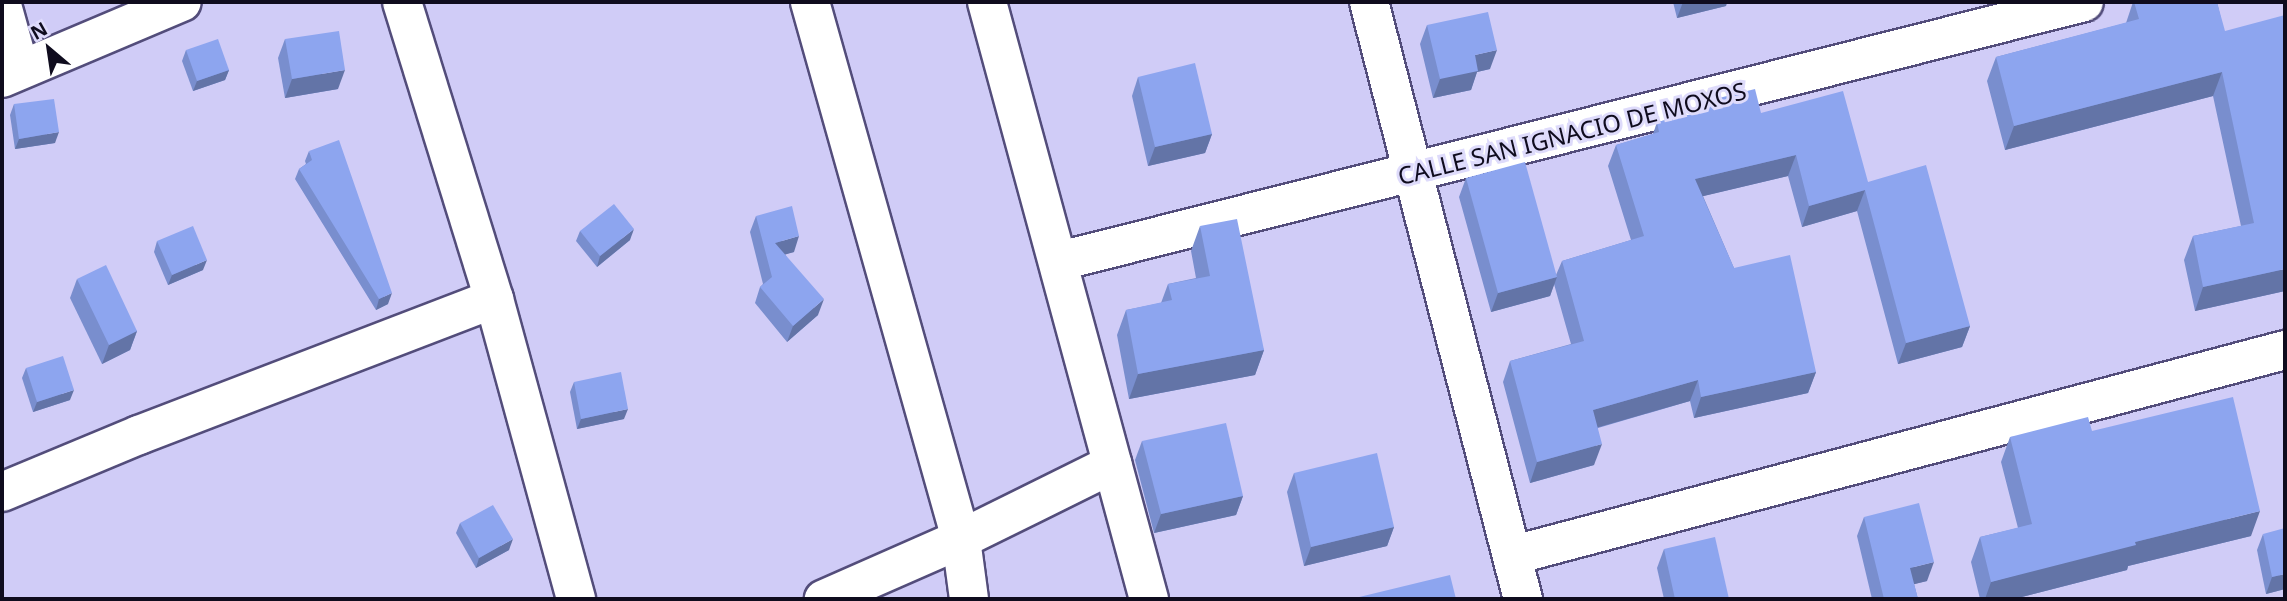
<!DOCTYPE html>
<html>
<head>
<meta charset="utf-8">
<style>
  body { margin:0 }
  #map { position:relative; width:2287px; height:601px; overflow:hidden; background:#d0ccf7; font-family:"Noto Sans",sans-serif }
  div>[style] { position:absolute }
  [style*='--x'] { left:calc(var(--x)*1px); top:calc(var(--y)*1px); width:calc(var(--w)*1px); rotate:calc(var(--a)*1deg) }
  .roads { filter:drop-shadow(2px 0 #534d7b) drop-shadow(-2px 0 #534d7b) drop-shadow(0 2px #534d7b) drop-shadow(0 -2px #534d7b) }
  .minor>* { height:38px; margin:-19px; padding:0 19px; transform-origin:19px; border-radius:19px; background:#fff }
  .wall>* { inset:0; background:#798ece }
  .shaded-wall>* { inset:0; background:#6374a7 }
  .building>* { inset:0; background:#8da5ef }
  span { translate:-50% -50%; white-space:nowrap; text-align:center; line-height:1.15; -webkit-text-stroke:6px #dedbfb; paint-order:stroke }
  .street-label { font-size:24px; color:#0f0c1e }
  .frame { position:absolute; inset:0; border:4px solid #0f0c1e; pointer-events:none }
  .north { position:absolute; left:14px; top:14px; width:70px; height:70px; -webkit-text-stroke:5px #dedbfb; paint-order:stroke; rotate:331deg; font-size:19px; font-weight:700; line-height:28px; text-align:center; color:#0f0c1e }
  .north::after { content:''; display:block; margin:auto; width:24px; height:32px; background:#0f0c1e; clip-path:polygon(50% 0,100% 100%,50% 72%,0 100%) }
</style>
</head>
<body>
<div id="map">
  <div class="roads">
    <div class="minor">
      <div style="--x:402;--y:2;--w:311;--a:72.8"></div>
      <div style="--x:494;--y:299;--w:311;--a:74.7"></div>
      <div style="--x:810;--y:2;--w:558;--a:74.29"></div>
      <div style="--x:961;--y:539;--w:150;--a:156.3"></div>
      <div style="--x:987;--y:2;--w:619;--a:74.82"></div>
      <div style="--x:1369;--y:2;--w:617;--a:75.54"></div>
      <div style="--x:2;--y:5;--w:67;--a:74.5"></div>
      <div style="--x:2;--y:78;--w:195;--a:-22.9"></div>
      <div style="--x:1060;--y:261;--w:1056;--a:-14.19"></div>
      <div style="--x:2;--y:492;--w:148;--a:-22.6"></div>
      <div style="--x:139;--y:435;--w:380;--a:-21"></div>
      <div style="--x:1514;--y:555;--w:798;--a:-14.89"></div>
      <div style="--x:969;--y:599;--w:61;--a:-97.6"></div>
      <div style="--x:961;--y:539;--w:169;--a:-26.3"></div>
    </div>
  </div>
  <div class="wall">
    <div style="clip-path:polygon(1673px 2px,1727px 2px,1726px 6px,1677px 18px)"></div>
    <div style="clip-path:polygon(2133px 2px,2217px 2px,2285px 291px,2195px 311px,2184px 260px,2193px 236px,2241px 226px,2213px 96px,2005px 150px,1987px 81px,1996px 57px,2126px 23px)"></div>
    <div style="clip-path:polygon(1427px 25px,1490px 69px,1477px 72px,1471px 90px,1433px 98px,1420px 44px)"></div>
    <div style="clip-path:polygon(285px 39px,338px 89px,285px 98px,278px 58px)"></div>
    <div style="clip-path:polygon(186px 50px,229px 70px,225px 80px,193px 91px,182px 61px)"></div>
    <div style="clip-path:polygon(1138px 77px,1212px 134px,1205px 153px,1148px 166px,1132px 96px)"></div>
    <div style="clip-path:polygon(1703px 102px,1761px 113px,1868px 182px,1970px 326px,1962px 347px,1898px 364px,1857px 211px,1802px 227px,1788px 176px,1703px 196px,1734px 268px,1816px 372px,1808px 393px,1694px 418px,1690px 401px,1598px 428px,1594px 465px,1530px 483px,1503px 382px,1510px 361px,1571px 344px,1554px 284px,1550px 296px,1491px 312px,1459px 197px,1466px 178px,1556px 275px,1562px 261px,1631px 240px,1608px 166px,1616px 145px,1653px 134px,1657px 122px,1699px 113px)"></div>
    <div style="clip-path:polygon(14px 104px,55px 143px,15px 149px,10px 115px)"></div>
    <div style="clip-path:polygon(309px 151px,388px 304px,376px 310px,295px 179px,299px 169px,306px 164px,305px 161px)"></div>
    <div style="clip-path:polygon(756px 216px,794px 252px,785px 254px,818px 315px,787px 342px,755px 303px,760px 287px,763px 284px,750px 232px)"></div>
    <div style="clip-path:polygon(1200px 226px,1264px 350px,1255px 375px,1129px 399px,1117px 335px,1126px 310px,1161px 303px,1168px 284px,1196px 278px,1191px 251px)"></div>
    <div style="clip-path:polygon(580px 231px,630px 240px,597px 267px,576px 241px)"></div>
    <div style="clip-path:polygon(157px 241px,203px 270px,168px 285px,154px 252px)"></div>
    <div style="clip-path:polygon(77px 279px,137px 331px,130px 350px,102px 364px,70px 298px)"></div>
    <div style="clip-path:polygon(26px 368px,70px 400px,33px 412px,22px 378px)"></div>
    <div style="clip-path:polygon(574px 382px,624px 419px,577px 429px,570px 392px)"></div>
    <div style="clip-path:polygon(2092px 431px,2251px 536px,2128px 566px,2127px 570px,2014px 599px,1980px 599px,1971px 562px,1980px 537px,2018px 528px,2001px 462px,2010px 437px)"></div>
    <div style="clip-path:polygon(1142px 441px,1243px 496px,1236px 515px,1154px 533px,1135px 460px)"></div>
    <div style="clip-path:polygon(1294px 473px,1394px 527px,1387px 546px,1304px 566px,1287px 492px)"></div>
    <div style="clip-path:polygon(1864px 517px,1927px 581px,1914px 584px,1918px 599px,1872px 599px,1857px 536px)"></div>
    <div style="clip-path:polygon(460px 523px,509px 550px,476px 568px,456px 533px)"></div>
    <div style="clip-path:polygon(2263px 534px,2285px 589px,2266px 594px,2257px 550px)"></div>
    <div style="clip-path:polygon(1664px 549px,1729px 599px,1664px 599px,1657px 568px)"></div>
  </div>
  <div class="shaded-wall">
    <div style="clip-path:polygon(1683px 2px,1727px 2px,1726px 6px,1677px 18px)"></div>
    <div style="clip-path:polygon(1497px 50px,1490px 69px,1477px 72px,1471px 90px,1433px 98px,1440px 79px,1475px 55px)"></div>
    <div style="clip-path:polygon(229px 70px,225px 80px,193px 91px,197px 81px)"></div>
    <div style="clip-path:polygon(345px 70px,338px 89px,285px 98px,292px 79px)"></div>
    <div style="clip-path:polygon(2222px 72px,2213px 96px,2005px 150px,2014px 126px)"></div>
    <div style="clip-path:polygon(59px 132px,55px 143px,15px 149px,19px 139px)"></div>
    <div style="clip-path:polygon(1212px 134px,1205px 153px,1148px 166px,1155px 147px)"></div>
    <div style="clip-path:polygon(1796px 155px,1788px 176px,1687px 200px,1695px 179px)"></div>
    <div style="clip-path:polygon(1865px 190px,1857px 211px,1802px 227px,1809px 206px)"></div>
    <div style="clip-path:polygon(634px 229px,630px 240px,597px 267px,600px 256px)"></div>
    <div style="clip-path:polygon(799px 236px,794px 252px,770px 259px,775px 243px)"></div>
    <div style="clip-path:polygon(207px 260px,203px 270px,168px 285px,172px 275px)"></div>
    <div style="clip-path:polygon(2285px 269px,2285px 291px,2195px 311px,2203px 287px)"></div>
    <div style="clip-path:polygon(1557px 277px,1550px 296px,1491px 312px,1498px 293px)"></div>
    <div style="clip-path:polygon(392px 293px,388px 304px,376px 310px,379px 299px)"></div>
    <div style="clip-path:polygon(824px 299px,818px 315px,787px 342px,793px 326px)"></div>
    <div style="clip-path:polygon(1970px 326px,1962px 347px,1898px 364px,1906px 343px)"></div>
    <div style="clip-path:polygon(137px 331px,130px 350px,102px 364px,109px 345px)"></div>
    <div style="clip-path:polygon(1264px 350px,1255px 375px,1129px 399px,1138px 374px)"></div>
    <div style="clip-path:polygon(1816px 372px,1808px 393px,1694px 418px,1701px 397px)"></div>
    <div style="clip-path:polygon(1698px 380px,1690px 401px,1585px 431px,1593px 410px)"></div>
    <div style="clip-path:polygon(74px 390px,70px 400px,33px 412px,37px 402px)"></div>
    <div style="clip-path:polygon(628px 409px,624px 419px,577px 429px,581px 419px)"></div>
    <div style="clip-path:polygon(1602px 444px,1594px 465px,1530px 483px,1537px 462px)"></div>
    <div style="clip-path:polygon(1243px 496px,1236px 515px,1154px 533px,1161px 514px)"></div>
    <div style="clip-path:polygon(2260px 511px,2251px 536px,2128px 566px,2127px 570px,2014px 599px,1985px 599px,1991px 582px,2135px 542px)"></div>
    <div style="clip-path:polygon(1394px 527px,1387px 546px,1304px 566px,1311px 547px)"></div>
    <div style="clip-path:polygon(513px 539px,509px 550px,476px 568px,479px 558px)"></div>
    <div style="clip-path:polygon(1934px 562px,1927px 581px,1903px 587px,1910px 568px)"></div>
    <div style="clip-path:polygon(2285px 574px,2285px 589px,2266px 594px,2272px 577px)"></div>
  </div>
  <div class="building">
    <div style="clip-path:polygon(2134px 2px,2217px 2px,2225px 31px,2285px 15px,2285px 269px,2203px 287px,2193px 236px,2254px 223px,2222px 72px,2014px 126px,1996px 57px,2139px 19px)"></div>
    <div style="clip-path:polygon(1488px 12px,1497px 50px,1475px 55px,1478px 71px,1440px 79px,1427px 25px)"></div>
    <div style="clip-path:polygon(339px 31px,345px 70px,292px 79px,285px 39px)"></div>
    <div style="clip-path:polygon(218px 39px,229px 70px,197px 81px,186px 50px)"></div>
    <div style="clip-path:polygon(1195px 63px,1212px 134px,1155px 147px,1138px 77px)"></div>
    <div style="clip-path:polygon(1755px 89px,1761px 113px,1843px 91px,1868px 182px,1926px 165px,1970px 326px,1906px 343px,1865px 190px,1809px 206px,1796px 155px,1695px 179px,1734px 268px,1790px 255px,1816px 372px,1701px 397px,1698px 380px,1593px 410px,1602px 444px,1537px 462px,1510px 361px,1584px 341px,1562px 261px,1644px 236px,1616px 145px,1659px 132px,1657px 122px,1706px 111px,1703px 102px)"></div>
    <div style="clip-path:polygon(54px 99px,59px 132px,19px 139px,14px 104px)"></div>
    <div style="clip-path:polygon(339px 140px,392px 293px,379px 299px,299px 169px,312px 160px,309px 151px)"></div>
    <div style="clip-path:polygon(1525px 162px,1557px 277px,1498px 293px,1466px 178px)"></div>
    <div style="clip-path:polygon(614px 204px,634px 229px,600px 256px,580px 231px)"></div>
    <div style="clip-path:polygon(792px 206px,799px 236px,775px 243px,824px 299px,793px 326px,760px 287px,772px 277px,756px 216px)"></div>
    <div style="clip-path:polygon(1237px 219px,1264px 350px,1138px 374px,1126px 310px,1172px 300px,1168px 284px,1210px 276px,1200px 226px)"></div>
    <div style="clip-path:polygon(193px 226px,207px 260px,172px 275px,157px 241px)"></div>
    <div style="clip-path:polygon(106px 265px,137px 331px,109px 345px,77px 279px)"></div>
    <div style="clip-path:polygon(63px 356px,74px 390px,37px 402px,26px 368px)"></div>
    <div style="clip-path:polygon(621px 372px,628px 409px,581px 419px,574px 382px)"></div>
    <div style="clip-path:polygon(2233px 397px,2260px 511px,2135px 542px,2136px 545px,1991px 582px,1980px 537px,2032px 524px,2010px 437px,2088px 417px,2092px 431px)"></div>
    <div style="clip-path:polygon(1226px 423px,1243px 496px,1161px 514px,1142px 441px)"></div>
    <div style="clip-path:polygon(1377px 453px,1394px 527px,1311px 547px,1294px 473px)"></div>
    <div style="clip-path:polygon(1919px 503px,1934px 562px,1910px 568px,1918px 599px,1884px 599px,1864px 517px)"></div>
    <div style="clip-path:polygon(493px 505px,513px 539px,479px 558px,460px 523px)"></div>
    <div style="clip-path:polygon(2285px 528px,2285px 574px,2272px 577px,2263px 534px)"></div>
    <div style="clip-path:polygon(1715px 537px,1729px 599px,1675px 599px,1664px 549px)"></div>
    <div style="clip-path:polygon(1450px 575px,1456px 599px,1351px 599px)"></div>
  </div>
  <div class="street-label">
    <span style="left:1572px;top:133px;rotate:-14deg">CALLE SAN IGNACIO DE MOXOS</span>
  </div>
  <div class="frame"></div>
  <div class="north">N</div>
</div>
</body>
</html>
